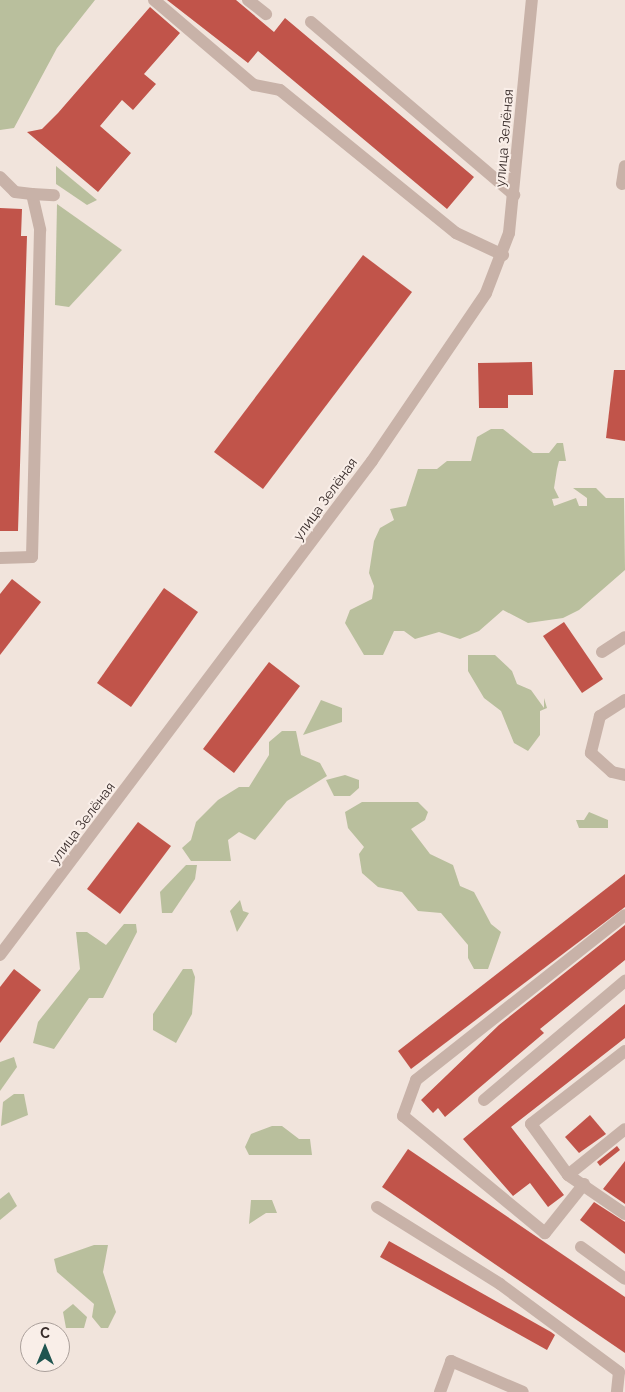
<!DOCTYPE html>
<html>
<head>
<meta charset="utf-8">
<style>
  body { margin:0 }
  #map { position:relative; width:625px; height:1392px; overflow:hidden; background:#f1e4dc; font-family:Raleway,sans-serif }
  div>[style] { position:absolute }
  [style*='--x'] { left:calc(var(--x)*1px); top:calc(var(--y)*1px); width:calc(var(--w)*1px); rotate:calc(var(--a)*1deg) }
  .green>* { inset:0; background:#b9bf9d }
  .building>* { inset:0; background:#c1544a }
  .service>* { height:12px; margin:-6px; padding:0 6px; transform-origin:6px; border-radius:6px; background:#c8b2a8 }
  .minor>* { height:12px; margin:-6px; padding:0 6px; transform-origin:6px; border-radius:6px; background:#c8b2a8 }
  span { translate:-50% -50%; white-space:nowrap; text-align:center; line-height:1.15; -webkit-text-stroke:4px #f9eee8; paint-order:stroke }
  .street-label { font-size:14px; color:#362a28 }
  .north { position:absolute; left:20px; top:1322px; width:50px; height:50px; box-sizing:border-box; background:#f9eee8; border:1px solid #aba09b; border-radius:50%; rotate:0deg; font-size:14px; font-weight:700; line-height:20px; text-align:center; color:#362a28 }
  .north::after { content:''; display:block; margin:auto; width:18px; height:22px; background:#205550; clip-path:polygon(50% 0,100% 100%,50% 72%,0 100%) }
</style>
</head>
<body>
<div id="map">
  <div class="green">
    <div style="clip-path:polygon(0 0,95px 0,57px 48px,14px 128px,0 130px)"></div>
    <div style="clip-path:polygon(56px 166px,97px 200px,87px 205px,56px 184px)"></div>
    <div style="clip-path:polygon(57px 204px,122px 250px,69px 307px,55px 305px)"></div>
    <div style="clip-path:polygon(491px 429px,503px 429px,533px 453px,549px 453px,557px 443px,563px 443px,566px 461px,559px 461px,557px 469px,554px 488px,559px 498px,552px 499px,554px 506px,576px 498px,579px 506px,587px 506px,587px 498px,573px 488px,596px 488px,606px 498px,624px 498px,625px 570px,579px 610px,563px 618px,528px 623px,503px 610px,479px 631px,460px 639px,439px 632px,415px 639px,404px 631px,394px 631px,383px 655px,364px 655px,345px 623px,350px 610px,372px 599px,374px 586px,369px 573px,374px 541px,380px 528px,394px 520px,390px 509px,406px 506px,418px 469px,437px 469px,447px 461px,471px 461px,477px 437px)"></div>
    <div style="clip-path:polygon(468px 655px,495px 655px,512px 671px,517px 684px,531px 690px,544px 708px,544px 698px,547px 708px,540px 711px,540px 735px,528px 751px,514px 743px,501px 711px,484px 698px,468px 671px)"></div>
    <div style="clip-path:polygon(321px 700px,342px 708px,342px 722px,303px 735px)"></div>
    <div style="clip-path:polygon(282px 731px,296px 731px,301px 755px,320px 763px,327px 776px,287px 801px,255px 840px,239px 832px,228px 840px,231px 861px,191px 861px,182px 848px,191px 840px,196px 822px,218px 800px,239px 787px,249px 787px,269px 755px,269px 742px)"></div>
    <div style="clip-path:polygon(345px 775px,359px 780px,359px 788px,350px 796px,334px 796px,326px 780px)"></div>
    <div style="clip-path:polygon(362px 802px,418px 802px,428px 812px,425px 820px,411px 829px,430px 854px,453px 865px,460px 886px,474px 892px,491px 924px,501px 932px,488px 969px,474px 969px,468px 958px,468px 945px,441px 913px,418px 911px,402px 892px,378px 887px,362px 873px,359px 854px,364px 847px,348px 828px,345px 812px)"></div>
    <div style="clip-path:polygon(589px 812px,608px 820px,608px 828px,579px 828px,576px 820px,584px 820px)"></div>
    <div style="clip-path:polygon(186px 865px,197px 865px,195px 879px,172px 913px,162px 913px,160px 892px)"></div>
    <div style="clip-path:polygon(240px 900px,243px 911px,249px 913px,237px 932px,230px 911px)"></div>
    <div style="clip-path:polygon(124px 924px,136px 924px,137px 932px,103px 998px,89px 998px,54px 1049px,33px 1043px,38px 1022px,80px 969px,76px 932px,87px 932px,106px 945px)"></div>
    <div style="clip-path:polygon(183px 969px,192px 969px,195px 977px,192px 1014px,176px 1043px,153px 1030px,153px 1014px)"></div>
    <div style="clip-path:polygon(14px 1057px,17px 1067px,0 1091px,0 1062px)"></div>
    <div style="clip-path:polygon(14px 1094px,24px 1094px,28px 1115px,1px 1126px,3px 1102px)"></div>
    <div style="clip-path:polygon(272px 1126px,282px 1126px,299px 1139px,310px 1139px,312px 1155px,249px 1155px,245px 1147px,251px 1134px)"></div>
    <div style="clip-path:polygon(9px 1192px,17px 1206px,0 1220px,0 1199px)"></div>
    <div style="clip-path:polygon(251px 1200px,272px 1200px,277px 1213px,266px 1213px,249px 1224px)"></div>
    <div style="clip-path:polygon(94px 1245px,108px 1245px,103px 1272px,116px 1312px,108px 1328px,101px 1328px,92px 1317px,94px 1304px,57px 1272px,54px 1259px)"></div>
    <div style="clip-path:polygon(73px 1304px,87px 1317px,84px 1328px,66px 1328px,63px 1312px)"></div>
  </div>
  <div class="building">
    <div style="clip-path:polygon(167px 0,236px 0,274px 32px,285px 18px,474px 177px,447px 209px,258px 51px,248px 63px)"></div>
    <div style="clip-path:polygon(150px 7px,180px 33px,144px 74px,156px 84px,133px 110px,122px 100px,100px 126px,131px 153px,98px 192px,27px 132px,42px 129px,58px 113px)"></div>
    <div style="clip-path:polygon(0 208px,22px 209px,21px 236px,27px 236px,18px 531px,0 531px)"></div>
    <div style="clip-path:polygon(363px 255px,412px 292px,263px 489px,214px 452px)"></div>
    <div style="clip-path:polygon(532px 362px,533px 395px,508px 395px,508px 408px,479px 408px,478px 363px)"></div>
    <div style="clip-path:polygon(614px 370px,625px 370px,625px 441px,606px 438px)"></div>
    <div style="clip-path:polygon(12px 579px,41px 602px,0 655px,0 594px)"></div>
    <div style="clip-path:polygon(164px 588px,198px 612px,131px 707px,97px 683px)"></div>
    <div style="clip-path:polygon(564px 622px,603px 679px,582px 693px,543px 636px)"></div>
    <div style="clip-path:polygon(269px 662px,300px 686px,234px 773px,203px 749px)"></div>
    <div style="clip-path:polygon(138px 822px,171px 846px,120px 914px,87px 889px)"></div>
    <div style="clip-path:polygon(625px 874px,625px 907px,411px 1069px,398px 1051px)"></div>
    <div style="clip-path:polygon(625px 925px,625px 960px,540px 1029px,544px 1033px,445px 1117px,438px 1108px,433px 1113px,421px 1100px,499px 1025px)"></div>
    <div style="clip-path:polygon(14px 969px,41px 990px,0 1043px,0 987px)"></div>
    <div style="clip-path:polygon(625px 1004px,625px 1038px,511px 1127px,564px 1195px,548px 1207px,530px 1183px,513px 1196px,463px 1139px)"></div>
    <div style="clip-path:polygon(590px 1115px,606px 1134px,579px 1153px,565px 1137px)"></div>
    <div style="clip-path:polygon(617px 1146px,620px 1150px,600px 1166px,597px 1162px)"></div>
    <div style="clip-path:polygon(408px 1149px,625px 1297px,625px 1353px,382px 1187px)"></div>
    <div style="clip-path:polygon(625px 1161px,625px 1204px,603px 1189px)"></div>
    <div style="clip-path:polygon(594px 1202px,625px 1222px,625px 1254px,580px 1220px)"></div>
    <div style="clip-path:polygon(389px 1241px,551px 1332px,555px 1335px,547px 1350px,380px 1257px)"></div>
  </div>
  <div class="service">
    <div style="--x:154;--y:0;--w:131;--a:40.4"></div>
    <div style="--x:254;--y:85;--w:26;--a:11"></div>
    <div style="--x:280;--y:90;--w:227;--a:39.1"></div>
    <div style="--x:456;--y:233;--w:52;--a:25.1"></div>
    <div style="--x:248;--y:0;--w:23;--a:38"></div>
    <div style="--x:311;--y:22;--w:267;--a:40.4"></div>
    <div style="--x:0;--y:177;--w:21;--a:45"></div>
    <div style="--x:15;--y:192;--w:17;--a:7"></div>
    <div style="--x:32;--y:194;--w:37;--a:77"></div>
    <div style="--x:40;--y:230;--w:327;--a:91.4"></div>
    <div style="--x:32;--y:557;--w:32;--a:178"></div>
    <div style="--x:622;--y:184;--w:18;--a:-81"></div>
    <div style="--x:32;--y:194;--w:22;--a:3"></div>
    <div style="--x:602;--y:652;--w:27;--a:-33"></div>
    <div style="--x:625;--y:700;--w:30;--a:147"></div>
    <div style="--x:600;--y:716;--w:38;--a:104"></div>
    <div style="--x:591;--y:753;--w:28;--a:42"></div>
    <div style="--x:612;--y:772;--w:13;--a:13"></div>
    <div style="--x:625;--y:1051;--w:119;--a:142.2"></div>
    <div style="--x:531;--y:1124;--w:63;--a:54"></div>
    <div style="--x:568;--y:1175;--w:69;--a:34.4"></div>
    <div style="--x:484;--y:1100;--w:185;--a:-40.2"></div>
    <div style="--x:568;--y:1175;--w:73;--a:-38.9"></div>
    <div style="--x:584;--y:1184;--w:63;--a:128.5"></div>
    <div style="--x:545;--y:1233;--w:184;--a:-140.5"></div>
    <div style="--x:403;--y:1116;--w:38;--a:-70"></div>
    <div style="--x:416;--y:1080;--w:266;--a:-38.3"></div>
    <div style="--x:377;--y:1207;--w:145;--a:32"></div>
    <div style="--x:500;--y:1284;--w:148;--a:36.5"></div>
    <div style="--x:619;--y:1372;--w:20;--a:96"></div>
    <div style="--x:581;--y:1247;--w:54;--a:36"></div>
    <div style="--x:440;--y:1392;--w:33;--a:-70"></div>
    <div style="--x:451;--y:1361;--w:78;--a:23.3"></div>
  </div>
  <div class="minor">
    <div style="--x:0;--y:955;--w:618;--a:-53.02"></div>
    <div style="--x:372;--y:461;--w:203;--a:-55.8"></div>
    <div style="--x:486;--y:293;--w:64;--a:-69"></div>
    <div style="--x:509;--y:233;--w:234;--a:-84.4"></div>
  </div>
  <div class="street-label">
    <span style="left:504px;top:138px;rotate:-85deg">улица Зелёная</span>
    <span style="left:325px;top:499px;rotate:-54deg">улица Зелёная</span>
    <span style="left:82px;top:823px;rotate:-53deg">улица Зелёная</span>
  </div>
  <div class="north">С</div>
</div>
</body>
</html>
